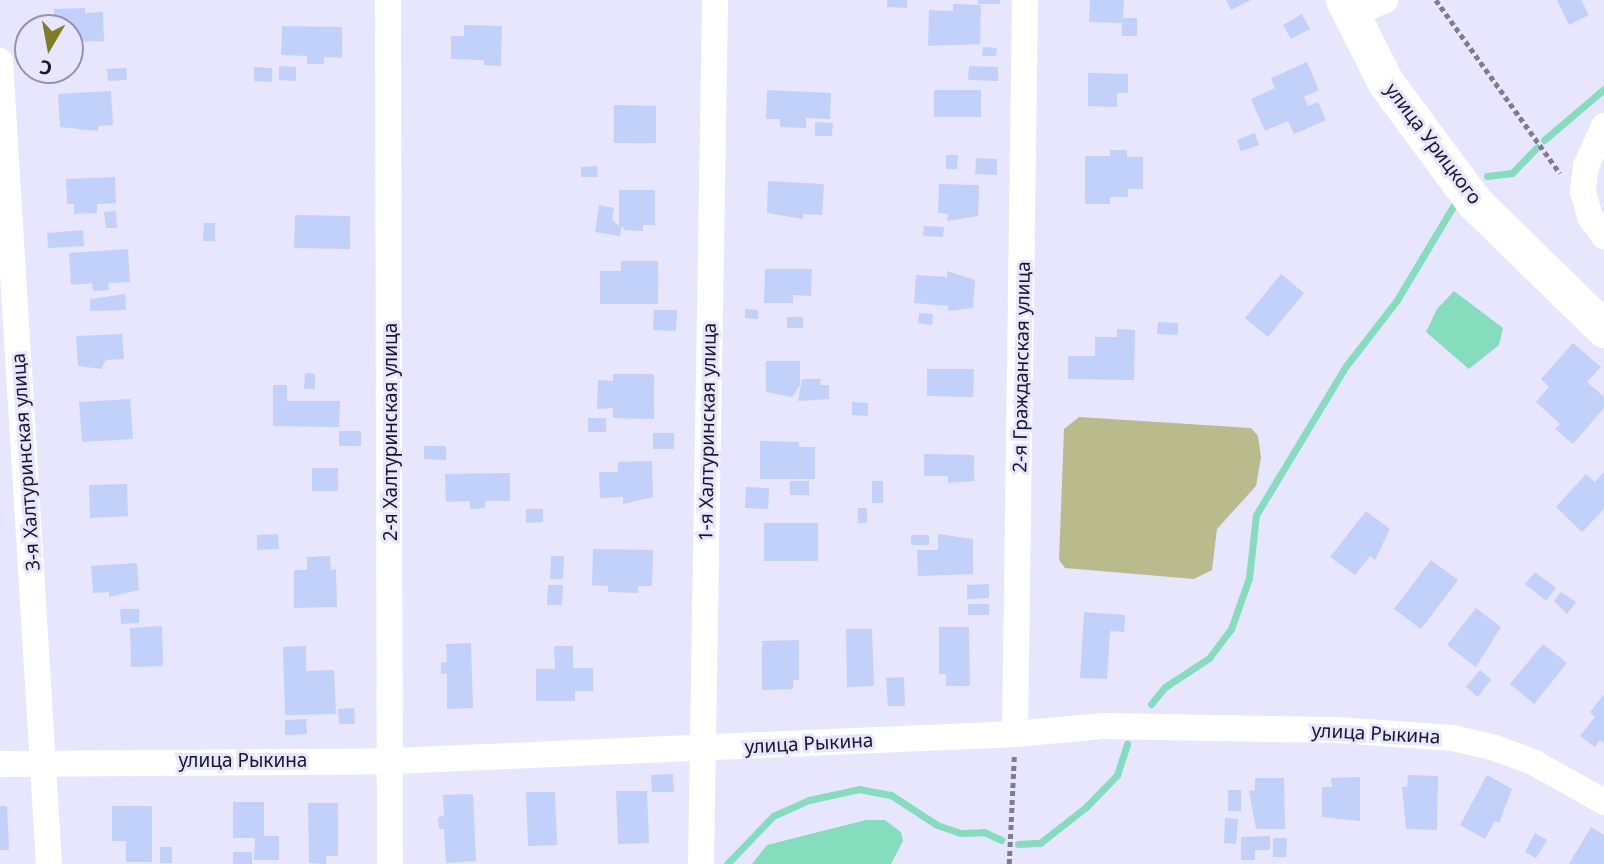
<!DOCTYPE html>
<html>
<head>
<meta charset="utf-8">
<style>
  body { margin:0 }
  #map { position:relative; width:1604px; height:864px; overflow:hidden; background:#e7e6fe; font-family:"Noto Sans",sans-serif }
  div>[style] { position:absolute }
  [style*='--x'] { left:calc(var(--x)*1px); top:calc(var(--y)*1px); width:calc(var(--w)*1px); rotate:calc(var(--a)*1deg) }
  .green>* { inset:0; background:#babb8d }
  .water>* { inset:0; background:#85ddbd }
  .stream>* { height:7px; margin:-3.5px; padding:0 3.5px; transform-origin:3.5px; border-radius:3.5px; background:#85ddbd }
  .building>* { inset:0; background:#c1d1f9 }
  .path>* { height:4.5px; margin-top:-2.25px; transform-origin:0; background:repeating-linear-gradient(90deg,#7e7c92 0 5px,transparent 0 8.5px) }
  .minor>* { height:26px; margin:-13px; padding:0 13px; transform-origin:13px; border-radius:13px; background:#fff }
  .secondary>* { height:37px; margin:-18.5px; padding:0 18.5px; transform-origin:18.5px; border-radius:18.5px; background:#fff }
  span { translate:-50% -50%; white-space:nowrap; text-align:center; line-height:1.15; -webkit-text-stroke:6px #e7e6fe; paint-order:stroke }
  .street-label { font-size:19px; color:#19162a }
  .north { position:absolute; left:14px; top:14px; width:70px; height:70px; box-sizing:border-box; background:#e7e6fe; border:2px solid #9593a9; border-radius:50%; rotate:190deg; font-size:19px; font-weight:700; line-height:28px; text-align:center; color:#19162a }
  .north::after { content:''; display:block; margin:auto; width:24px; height:32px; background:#7e7d24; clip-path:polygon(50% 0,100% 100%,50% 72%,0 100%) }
</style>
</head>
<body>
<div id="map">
  <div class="green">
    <div style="clip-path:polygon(1079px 417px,1251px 428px,1258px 436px,1261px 457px,1256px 486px,1217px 529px,1212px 570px,1194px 579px,1065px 568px,1059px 560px,1064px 429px)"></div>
  </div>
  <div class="water">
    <div style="clip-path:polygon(1454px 291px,1503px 328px,1499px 345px,1469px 369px,1426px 332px,1437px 309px)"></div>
    <div style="clip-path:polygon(866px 820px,885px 820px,901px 832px,903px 841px,891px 864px,752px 864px,767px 845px)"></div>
  </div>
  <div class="stream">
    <div style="--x:1544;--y:140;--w:79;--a:-40.4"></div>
    <div style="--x:1487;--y:176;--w:25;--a:-7"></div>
    <div style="--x:1512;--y:173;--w:36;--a:-46"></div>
    <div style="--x:1151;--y:704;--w:22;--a:-51"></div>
    <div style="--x:1165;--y:687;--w:53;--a:-33.4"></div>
    <div style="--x:1209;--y:658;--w:36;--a:-53"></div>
    <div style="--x:1231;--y:629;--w:54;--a:-70.6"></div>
    <div style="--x:1249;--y:578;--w:63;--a:-83.7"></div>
    <div style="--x:1256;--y:515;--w:174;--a:-58.9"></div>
    <div style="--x:1346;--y:366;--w:83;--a:-52.3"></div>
    <div style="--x:1397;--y:300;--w:113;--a:-59.1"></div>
    <div style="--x:1018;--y:844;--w:22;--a:-3"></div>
    <div style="--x:1040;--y:843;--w:58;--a:-38"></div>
    <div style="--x:1086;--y:807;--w:45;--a:-45.9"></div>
    <div style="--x:1117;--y:775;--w:33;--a:-72"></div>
    <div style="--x:727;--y:864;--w:66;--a:-46.2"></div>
    <div style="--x:773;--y:816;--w:39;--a:-24"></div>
    <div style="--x:809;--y:800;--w:51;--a:-12.4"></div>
    <div style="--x:859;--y:789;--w:33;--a:11"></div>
    <div style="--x:891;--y:795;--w:55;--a:33.1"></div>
    <div style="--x:937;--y:825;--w:24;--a:19"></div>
    <div style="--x:960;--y:833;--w:24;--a:-2"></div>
    <div style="--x:984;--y:832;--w:19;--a:25"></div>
  </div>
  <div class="building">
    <div style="clip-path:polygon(887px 0,907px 0,907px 8px,887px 7px)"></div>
    <div style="clip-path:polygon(978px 0,1000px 0,1000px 4px,978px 4px)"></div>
    <div style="clip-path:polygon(1090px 0,1124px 0,1123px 18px,1137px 18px,1137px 36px,1122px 36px,1122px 23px,1089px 22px)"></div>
    <div style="clip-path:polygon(1226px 0,1251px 0,1231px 10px)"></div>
    <div style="clip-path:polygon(1557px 0,1581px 0,1589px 15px,1569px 25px)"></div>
    <div style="clip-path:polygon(953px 4px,981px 5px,980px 44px,928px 46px,929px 10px,953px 11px)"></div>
    <div style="clip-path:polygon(85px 8px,85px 13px,103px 12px,104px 41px,74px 42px,70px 28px,54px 28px,54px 9px)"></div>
    <div style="clip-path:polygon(1302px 14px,1310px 29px,1291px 39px,1283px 25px)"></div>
    <div style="clip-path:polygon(464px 25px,502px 26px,501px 66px,484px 65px,484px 60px,451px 59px,451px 36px,464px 36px)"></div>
    <div style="clip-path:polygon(282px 26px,342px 27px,342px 58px,324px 57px,324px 64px,307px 64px,307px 56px,281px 55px)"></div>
    <div style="clip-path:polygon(983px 47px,997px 48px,996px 56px,982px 56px)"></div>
    <div style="clip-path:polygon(1307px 62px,1319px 90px,1304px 97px,1308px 106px,1318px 102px,1326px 120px,1294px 134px,1288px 121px,1265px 131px,1251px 99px,1275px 88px,1271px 78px)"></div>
    <div style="clip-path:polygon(279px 66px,296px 67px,296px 81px,279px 80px)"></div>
    <div style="clip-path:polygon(969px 66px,998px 67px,998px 81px,968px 80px)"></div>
    <div style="clip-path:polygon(254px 67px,272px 68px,272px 82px,254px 81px)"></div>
    <div style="clip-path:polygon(126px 68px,127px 80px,108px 81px,107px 69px)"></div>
    <div style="clip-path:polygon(1088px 73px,1128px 74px,1128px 93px,1117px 93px,1117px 107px,1088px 106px)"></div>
    <div style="clip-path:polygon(767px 90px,831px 93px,830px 119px,806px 118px,806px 128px,780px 127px,780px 119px,766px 119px)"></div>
    <div style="clip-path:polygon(934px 90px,981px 90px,981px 117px,934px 117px)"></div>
    <div style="clip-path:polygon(111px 91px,113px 125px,98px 126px,98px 131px,60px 127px,58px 94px)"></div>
    <div style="clip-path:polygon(614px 105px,656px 106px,656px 143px,614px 143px)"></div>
    <div style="clip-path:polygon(815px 122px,833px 123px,832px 136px,815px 136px)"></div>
    <div style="clip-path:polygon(1255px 133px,1259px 145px,1241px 151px,1237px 140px)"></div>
    <div style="clip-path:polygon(1110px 150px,1127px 150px,1127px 157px,1143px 157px,1143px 189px,1128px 189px,1128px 197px,1110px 197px,1110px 204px,1085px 204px,1085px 156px,1110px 156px)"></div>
    <div style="clip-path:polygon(946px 155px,958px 155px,957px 169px,946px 169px)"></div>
    <div style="clip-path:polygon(976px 158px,997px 159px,997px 175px,975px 174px)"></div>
    <div style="clip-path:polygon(597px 166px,598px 177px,581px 177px,581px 167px)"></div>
    <div style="clip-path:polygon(115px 177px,116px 203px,97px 204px,97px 213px,74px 214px,74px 204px,67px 204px,66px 179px)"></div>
    <div style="clip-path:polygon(768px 181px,824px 184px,822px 215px,803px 214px,803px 219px,767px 213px)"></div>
    <div style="clip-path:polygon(939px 184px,979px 185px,978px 216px,947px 221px,948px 214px,938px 213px)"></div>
    <div style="clip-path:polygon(619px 190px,655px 190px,655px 225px,643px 225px,643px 231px,624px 230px,622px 225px,620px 236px,595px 232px,599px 205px,614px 208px,612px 220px,619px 226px)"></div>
    <div style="clip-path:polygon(116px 211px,117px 228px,106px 228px,104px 212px)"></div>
    <div style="clip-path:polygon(295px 215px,350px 216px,350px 249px,294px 248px)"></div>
    <div style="clip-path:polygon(204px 223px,215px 223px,215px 241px,203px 241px)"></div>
    <div style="clip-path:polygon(924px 226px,944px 227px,943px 237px,923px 236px)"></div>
    <div style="clip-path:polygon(83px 230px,84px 246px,48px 248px,47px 233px)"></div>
    <div style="clip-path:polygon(128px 249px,130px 282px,108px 283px,109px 290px,93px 291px,92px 283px,71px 285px,69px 253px)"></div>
    <div style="clip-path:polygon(621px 261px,658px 261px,658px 304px,600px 304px,600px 271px,621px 271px)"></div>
    <div style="clip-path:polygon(765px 269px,812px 269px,811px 296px,793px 295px,793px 303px,764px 303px)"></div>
    <div style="clip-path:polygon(947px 271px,975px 280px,973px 308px,948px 311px,948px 306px,914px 303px,916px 275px,947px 277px)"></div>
    <div style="clip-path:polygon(1281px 274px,1304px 293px,1268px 337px,1245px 318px)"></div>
    <div style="clip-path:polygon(125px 294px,126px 310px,90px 311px,90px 299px)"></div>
    <div style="clip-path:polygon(745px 309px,758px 310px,758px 319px,745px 318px)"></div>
    <div style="clip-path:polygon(654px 310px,677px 310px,676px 331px,653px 330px)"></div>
    <div style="clip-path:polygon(919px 313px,933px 314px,932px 325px,918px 323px)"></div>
    <div style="clip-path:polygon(787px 317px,803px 317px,803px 328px,787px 328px)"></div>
    <div style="clip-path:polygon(1158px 322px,1178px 323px,1178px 335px,1157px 334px)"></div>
    <div style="clip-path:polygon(1117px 329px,1135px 330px,1134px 380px,1068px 379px,1068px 356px,1095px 356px,1095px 337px,1117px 337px)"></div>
    <div style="clip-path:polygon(122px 334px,124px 359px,106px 360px,101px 369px,78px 366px,76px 336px)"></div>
    <div style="clip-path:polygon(1573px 343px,1601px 367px,1587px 382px,1604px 397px,1604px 408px,1573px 444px,1555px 429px,1560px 424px,1536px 402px,1549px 387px,1541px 379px)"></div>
    <div style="clip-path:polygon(766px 361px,800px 361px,800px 385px,792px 397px,766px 392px)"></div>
    <div style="clip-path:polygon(927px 369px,974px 369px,973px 397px,927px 396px)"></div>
    <div style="clip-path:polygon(305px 373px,315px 374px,315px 389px,304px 389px)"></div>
    <div style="clip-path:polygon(613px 374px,654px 374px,654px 419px,613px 418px,613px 408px,597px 409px,598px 380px,613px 381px)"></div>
    <div style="clip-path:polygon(802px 379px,821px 379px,820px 385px,829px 385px,829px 399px,798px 401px)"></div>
    <div style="clip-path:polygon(273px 385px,287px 385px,287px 401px,340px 401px,339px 427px,273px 426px)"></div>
    <div style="clip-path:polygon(130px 399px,133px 439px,82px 442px,79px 402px)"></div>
    <div style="clip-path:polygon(852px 402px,868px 403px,868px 416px,852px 415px)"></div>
    <div style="clip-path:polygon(588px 418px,606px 418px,606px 432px,588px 432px)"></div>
    <div style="clip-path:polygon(339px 431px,361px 431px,361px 446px,339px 446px)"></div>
    <div style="clip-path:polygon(653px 433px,674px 433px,674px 449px,653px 449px)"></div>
    <div style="clip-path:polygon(760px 441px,799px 442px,799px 447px,815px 447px,815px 479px,760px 479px)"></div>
    <div style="clip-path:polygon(424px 446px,446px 446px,446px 460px,424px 459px)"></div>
    <div style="clip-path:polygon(924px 454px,974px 455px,974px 481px,948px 483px,948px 476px,924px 476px)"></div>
    <div style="clip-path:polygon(652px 461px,653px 497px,623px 504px,623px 497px,600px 498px,599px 472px,618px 472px,618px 462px)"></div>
    <div style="clip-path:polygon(312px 468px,338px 468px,338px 491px,312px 491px)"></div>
    <div style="clip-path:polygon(1604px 472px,1604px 509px,1582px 532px,1556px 507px,1586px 474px,1595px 482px)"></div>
    <div style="clip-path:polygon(510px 473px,510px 501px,485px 501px,485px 508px,470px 509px,470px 501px,446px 502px,445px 474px)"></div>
    <div style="clip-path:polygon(790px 481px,809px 481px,809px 495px,790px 495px)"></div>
    <div style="clip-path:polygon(872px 481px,883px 481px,883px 503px,872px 503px)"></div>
    <div style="clip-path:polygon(127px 484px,128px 516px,90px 518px,89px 485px)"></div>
    <div style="clip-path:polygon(746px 487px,769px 488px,768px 509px,745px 508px)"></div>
    <div style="clip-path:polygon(858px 508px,867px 508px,867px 523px,858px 523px)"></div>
    <div style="clip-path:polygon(526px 509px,543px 509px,543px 522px,526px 523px)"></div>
    <div style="clip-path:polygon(1366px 511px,1390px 529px,1375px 560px,1370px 556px,1355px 575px,1330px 557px)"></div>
    <div style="clip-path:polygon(764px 523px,818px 523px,818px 561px,764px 561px)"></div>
    <div style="clip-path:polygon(278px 534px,279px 549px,257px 550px,257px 535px)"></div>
    <div style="clip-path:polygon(938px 534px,973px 539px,973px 574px,918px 576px,917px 550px,938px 550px)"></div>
    <div style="clip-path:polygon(911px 535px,929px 535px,929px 545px,911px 545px)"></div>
    <div style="clip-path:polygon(593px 549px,653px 550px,652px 586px,638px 586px,638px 593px,608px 592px,608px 586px,592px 585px)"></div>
    <div style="clip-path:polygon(330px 556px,331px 570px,336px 569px,337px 607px,294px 608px,294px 570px,307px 570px,307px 557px)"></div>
    <div style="clip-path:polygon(551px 556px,564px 556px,563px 579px,550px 579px)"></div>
    <div style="clip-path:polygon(1431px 560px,1458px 580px,1421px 629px,1394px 609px)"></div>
    <div style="clip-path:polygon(137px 563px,139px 590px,109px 597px,109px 592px,93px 593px,91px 566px)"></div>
    <div style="clip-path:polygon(1535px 572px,1556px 588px,1546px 601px,1525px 584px)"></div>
    <div style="clip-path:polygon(989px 584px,989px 598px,967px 599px,967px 585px)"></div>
    <div style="clip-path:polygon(548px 585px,563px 585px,562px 605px,547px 605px)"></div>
    <div style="clip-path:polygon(1561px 592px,1576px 602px,1567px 614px,1554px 601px)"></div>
    <div style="clip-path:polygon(968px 604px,989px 604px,989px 615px,968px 615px)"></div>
    <div style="clip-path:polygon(1476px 608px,1501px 627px,1476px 667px,1447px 645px)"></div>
    <div style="clip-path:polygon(120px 609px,139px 609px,139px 623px,121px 624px)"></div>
    <div style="clip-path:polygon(1084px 612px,1125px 615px,1124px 632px,1110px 631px,1107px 679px,1080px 678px)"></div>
    <div style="clip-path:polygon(162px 626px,163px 666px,131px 667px,130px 628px)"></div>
    <div style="clip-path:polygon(939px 627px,969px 627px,970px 686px,946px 686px,946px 674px,939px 674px)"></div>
    <div style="clip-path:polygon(846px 629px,872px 629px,874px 686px,847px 687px)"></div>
    <div style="clip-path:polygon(799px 640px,799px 680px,793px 680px,793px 689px,762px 690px,762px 641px)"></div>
    <div style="clip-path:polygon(471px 643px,473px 708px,447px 709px,447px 673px,441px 674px,441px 663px,447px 662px,446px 644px)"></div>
    <div style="clip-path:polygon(1543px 644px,1567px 663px,1534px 704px,1510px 684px)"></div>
    <div style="clip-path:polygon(306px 646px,306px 671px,334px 670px,336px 714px,285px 715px,283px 647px)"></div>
    <div style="clip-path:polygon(554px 646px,573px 646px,573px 668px,593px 668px,593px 691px,575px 691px,575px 701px,536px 701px,536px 669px,555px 669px)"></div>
    <div style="clip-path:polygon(1480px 670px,1491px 679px,1478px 697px,1466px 687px)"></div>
    <div style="clip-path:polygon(904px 677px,905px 706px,888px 706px,886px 678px)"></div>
    <div style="clip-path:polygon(1604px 694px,1604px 743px,1600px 740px,1595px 747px,1580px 736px,1595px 717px,1590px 712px)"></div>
    <div style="clip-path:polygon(354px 708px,355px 724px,339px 724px,338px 709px)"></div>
    <div style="clip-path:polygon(306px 719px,307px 734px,285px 735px,285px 720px)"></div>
    <div style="clip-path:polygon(673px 774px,674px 792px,652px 792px,651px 775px)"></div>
    <div style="clip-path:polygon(1408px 775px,1438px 776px,1437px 830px,1406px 829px,1402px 787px,1407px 787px)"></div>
    <div style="clip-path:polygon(1487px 775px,1512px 789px,1499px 823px,1495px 821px,1485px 839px,1460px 825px)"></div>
    <div style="clip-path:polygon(1360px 777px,1360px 821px,1322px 817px,1322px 787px,1332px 787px,1331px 778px)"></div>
    <div style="clip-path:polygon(1255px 778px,1284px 778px,1285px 829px,1256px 829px,1249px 791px,1255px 790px)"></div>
    <div style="clip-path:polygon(1228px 790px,1241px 790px,1241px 811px,1228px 811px)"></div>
    <div style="clip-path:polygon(616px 791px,647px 791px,649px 843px,618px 844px)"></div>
    <div style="clip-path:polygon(526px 792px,555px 792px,557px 845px,528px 846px)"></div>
    <div style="clip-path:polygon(473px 794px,476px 861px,446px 863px,444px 829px,439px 829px,438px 817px,444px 816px,443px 795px)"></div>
    <div style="clip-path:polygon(233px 802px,264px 802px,264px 836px,279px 836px,279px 860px,254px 860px,255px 838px,233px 838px)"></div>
    <div style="clip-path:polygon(308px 803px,338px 803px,338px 856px,326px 856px,326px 864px,309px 863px)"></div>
    <div style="clip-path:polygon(0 806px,7px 806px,9px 850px,0 850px)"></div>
    <div style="clip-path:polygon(112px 806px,152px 806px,152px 862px,126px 862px,126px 841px,112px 841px)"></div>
    <div style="clip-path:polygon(1225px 818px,1238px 819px,1236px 844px,1224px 843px)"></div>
    <div style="clip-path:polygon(1591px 827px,1604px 835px,1604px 864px,1569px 864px)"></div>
    <div style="clip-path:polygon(1535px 833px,1547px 840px,1536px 858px,1525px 852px)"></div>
    <div style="clip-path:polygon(1270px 836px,1270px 850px,1255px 850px,1255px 860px,1241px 860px,1241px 837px)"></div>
    <div style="clip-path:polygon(1273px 838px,1287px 838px,1286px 857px,1273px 857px)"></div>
    <div style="clip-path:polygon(160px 847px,172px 847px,172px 863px,160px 863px)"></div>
    <div style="clip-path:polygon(233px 852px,252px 852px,252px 864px,233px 864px)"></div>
  </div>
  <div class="path">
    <div style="--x:1436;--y:0;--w:213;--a:54.4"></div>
    <div style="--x:1009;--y:864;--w:108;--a:-87.3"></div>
  </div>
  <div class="minor">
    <div style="--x:388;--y:0;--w:864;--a:89.87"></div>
    <div style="--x:1351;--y:14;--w:37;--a:-22"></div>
    <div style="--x:0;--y:61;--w:804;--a:86.51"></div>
    <div style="--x:1604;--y:126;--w:44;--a:114.2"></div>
    <div style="--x:1586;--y:166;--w:26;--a:97"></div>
    <div style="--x:1583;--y:192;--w:26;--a:74"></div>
    <div style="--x:1590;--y:217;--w:24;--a:54"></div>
    <div style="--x:1015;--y:734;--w:734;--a:-89.22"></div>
    <div style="--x:0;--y:764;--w:393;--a:-0.4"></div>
    <div style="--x:393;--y:761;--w:623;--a:-2.49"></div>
    <div style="--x:1015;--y:734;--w:88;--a:-5.2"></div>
    <div style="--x:1103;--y:726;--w:235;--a:1"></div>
    <div style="--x:1338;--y:730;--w:115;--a:4"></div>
    <div style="--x:1453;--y:738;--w:43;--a:13.4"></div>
    <div style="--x:1495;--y:748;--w:40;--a:20.2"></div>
    <div style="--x:1533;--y:762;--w:81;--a:29.4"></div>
    <div style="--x:701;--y:864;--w:864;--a:-89.07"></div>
  </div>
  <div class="secondary">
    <div style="--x:1344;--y:0;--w:93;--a:63.2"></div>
    <div style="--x:1386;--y:83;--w:148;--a:53.5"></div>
    <div style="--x:1474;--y:202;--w:182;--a:44.3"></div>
  </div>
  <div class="street-label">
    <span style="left:1433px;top:144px;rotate:53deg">улица Урицкого</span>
    <span style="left:1022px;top:367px;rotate:-89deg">2-я Гражданская улица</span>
    <span style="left:391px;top:432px;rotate:-90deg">2-я Халтуринская улица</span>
    <span style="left:708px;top:432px;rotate:-89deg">1-я Халтуринская улица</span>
    <span style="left:26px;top:462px;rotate:-94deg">3-я Халтуринская улица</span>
    <span style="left:1376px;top:734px;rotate:3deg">улица Рыкина</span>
    <span style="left:809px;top:744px;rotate:-3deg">улица Рыкина</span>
    <span style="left:243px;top:761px">улица Рыкина</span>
  </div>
  <div class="north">С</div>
</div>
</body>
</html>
